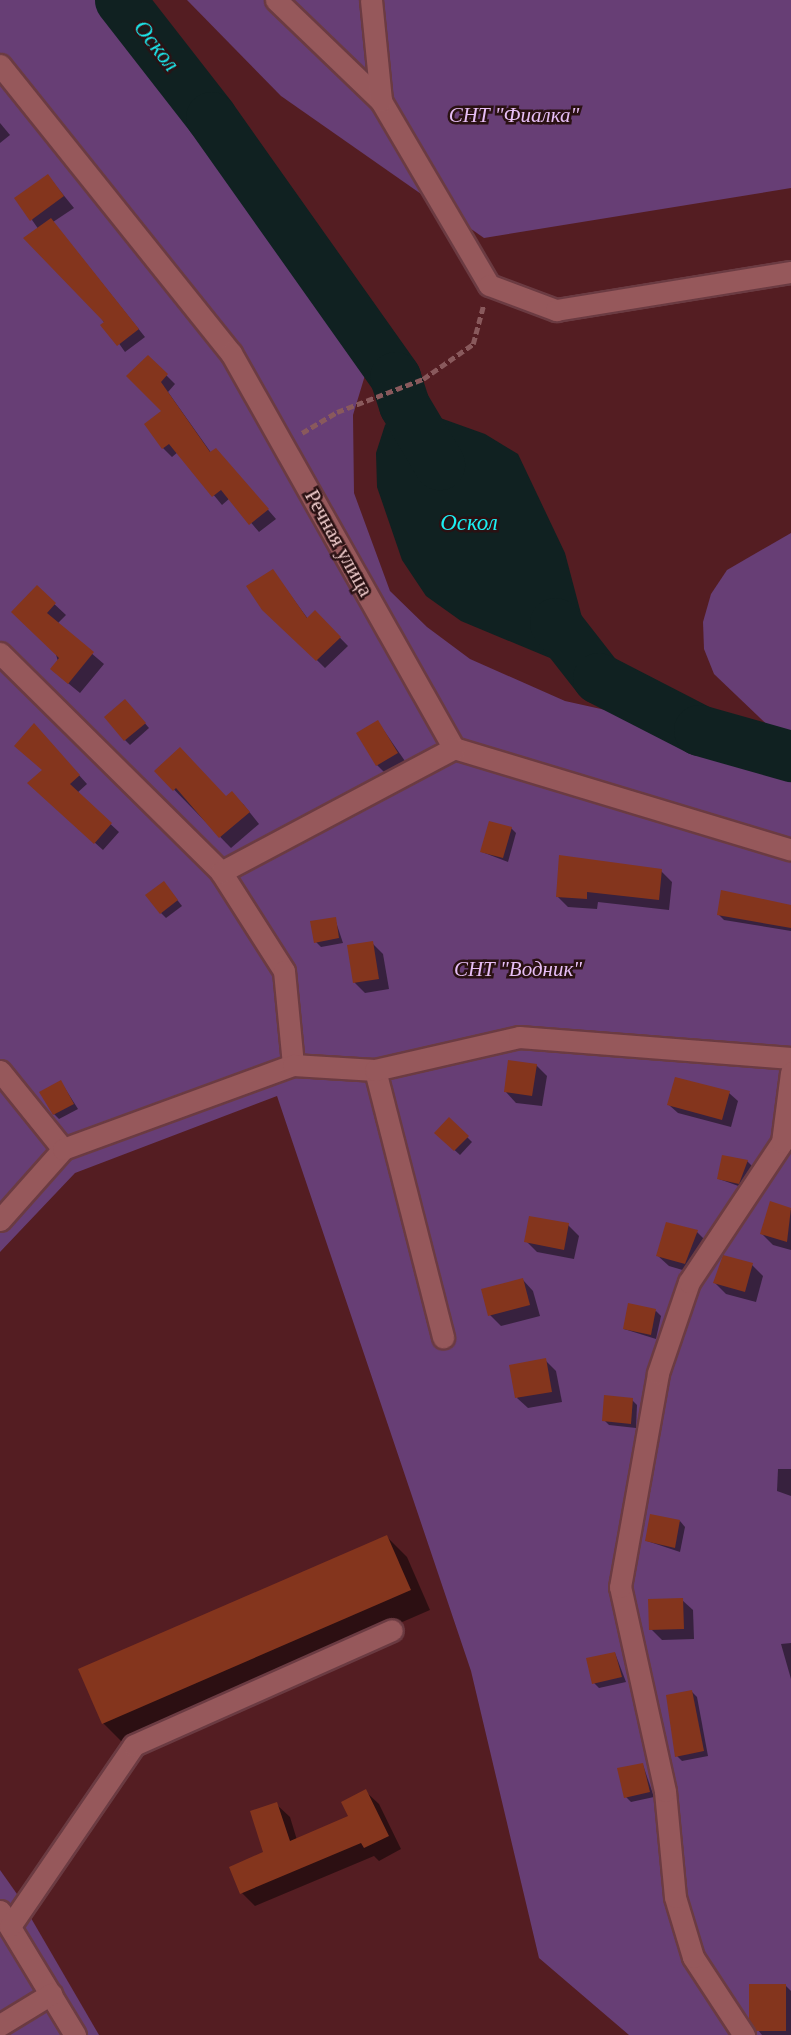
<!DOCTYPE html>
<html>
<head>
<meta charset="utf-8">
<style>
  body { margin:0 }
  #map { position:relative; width:791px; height:2035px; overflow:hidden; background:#541d22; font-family:"Times New Roman",serif }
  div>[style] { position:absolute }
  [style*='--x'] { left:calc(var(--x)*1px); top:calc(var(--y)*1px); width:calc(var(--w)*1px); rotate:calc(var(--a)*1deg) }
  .green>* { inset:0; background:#673e75 }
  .water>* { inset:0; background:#102121 }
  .shadow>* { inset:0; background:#0007 }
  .river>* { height:51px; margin:-25.5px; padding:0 25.5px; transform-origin:25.5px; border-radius:25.5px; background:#102121 }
  .building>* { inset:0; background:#84351d }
  .path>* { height:4.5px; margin-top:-2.25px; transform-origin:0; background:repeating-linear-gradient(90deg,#89595c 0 7px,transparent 0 10.5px) }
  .roads { filter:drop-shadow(2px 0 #6b3b42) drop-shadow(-2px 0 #6b3b42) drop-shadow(0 2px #6b3b42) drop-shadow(0 -2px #6b3b42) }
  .minor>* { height:21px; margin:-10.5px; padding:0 10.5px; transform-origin:10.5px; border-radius:10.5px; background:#96585b }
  span { translate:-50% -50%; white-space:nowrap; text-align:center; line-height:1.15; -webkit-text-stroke:5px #2a1113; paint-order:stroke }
  .park-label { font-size:21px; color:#e6bef5; font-style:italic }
  .street-label { font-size:21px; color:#f2cece }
  .water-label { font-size:23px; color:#1ceff3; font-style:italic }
</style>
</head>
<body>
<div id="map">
  <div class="green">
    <div style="clip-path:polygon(0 0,99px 0,199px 129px,366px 372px,353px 415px,354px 493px,390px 591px,427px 627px,470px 659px,565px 701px,646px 719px,691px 749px,791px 778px,791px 2035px,629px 2035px,539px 1958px,471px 1671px,277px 1096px,75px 1173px,0 1252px)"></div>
    <div style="clip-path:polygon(187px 0,791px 0,791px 188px,484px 238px,281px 96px)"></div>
    <div style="clip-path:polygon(791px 533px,791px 742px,780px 737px,714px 674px,704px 649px,703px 622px,711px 594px,727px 570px)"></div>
    <div style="clip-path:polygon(0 1870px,17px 1894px,99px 2035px,0 2035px)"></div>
  </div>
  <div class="water">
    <div style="clip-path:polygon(404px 405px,485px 434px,518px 454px,565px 553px,598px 678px,461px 621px,426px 596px,402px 560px,377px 487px,376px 453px,385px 425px)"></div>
  </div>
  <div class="shadow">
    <div style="clip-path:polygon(0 123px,10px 135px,0 143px)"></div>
    <div style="clip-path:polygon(48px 176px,74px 208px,53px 222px,145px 337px,125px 352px,32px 220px)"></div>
    <div style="clip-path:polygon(148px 357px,175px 384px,168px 392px,212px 454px,224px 459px,276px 519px,259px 532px,230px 498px,222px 505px,178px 452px,172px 457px,163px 448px,164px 411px)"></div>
    <div style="clip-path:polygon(273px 571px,308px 619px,315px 612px,348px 646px,325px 668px,264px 608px)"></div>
    <div style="clip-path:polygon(37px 588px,66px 615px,57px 624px,104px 664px,80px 693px,63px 679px)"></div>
    <div style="clip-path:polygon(130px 706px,149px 728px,130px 745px,125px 740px)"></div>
    <div style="clip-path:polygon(378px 722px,407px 764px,388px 776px,377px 765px)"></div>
    <div style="clip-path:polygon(42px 734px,87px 784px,77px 793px,119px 832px,103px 850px,37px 791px,44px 771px)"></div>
    <div style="clip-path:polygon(156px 771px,243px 804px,259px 824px,231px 848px)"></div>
    <div style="clip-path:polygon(511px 828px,516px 833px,508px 862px,482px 852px)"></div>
    <div style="clip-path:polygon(661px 871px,672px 882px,669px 910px,598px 902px,597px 909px,568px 907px,557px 896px)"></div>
    <div style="clip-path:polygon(168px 888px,182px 906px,166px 918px,161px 913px)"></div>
    <div style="clip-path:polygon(791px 906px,791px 931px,724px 920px,719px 915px)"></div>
    <div style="clip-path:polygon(335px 919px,343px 943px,321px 947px,316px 942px)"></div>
    <div style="clip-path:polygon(372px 943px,383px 954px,389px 989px,365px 993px,354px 982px)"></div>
    <div style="clip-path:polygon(536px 1065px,547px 1076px,542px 1106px,516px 1103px,506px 1092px)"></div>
    <div style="clip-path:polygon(61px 1082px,78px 1109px,59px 1119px,54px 1114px)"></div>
    <div style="clip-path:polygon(729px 1093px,738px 1101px,731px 1127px,678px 1113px,669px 1105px)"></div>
    <div style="clip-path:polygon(449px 1119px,472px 1142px,460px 1155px,436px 1133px)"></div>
    <div style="clip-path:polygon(747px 1161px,752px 1166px,744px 1188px,719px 1179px)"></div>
    <div style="clip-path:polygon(771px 1204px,791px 1210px,791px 1250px,773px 1245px,762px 1234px)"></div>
    <div style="clip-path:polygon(568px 1225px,579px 1236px,574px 1259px,537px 1252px,526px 1241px)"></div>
    <div style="clip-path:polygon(697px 1232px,708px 1243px,696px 1274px,669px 1266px,658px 1256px)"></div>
    <div style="clip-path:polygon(752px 1265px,763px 1276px,756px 1302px,726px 1294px,715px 1283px)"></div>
    <div style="clip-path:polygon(523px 1280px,533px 1291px,540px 1316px,501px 1326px,490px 1315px)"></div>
    <div style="clip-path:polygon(656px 1311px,661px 1316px,656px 1339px,624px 1329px)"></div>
    <div style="clip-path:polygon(545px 1360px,556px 1371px,562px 1402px,528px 1408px,517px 1398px)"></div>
    <div style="clip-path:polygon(632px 1400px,637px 1405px,636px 1428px,609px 1425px,604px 1420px)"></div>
    <div style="clip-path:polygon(778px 1469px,791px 1469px,791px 1496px,777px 1491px)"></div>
    <div style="clip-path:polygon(680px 1521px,685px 1527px,680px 1552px,647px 1541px)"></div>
    <div style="clip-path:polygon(387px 1537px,407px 1557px,430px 1610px,123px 1743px,103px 1723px)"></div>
    <div style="clip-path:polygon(682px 1600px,693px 1610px,694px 1639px,662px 1640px,651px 1629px)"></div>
    <div style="clip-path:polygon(791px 1643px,791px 1679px,781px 1644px)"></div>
    <div style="clip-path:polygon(615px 1653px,626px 1682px,599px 1688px,594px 1683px)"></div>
    <div style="clip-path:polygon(692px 1692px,697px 1697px,708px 1756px,682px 1761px,677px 1756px)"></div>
    <div style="clip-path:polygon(643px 1765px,654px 1797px,631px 1802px,626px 1797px)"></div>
    <div style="clip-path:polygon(365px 1791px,379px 1804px,401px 1849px,379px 1861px,374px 1856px,255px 1906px,242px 1893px,265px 1853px,276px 1804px,290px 1817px,297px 1840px,351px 1817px)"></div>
    <div style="clip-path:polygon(785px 1985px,791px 1991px,791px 2035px,762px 2035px,758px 2030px)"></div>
  </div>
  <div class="river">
    <div style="--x:120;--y:0;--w:148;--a:52.1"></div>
    <div style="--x:211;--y:117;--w:319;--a:54.7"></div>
    <div style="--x:395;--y:377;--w:29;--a:72"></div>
    <div style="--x:404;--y:405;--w:69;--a:59.3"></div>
    <div style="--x:555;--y:623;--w:70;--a:52"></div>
    <div style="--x:598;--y:678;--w:114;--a:27.2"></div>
    <div style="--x:699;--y:730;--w:96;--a:15.8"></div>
  </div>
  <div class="building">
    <div style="clip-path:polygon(48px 174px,64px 196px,30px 221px,14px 198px)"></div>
    <div style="clip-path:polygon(51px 218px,139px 329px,117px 346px,100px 325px,104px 322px,23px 238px)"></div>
    <div style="clip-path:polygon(148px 355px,168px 374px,161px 382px,210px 452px,216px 448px,269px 509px,249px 525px,221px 490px,212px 497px,169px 444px,162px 449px,144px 424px,161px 411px,126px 376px)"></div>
    <div style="clip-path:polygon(273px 569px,307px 618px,315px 610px,341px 637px,316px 661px,262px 610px,246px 586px)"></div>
    <div style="clip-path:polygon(37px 585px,56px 603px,47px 613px,94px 652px,68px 684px,50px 669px,59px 658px,11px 612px)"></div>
    <div style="clip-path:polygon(125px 699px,146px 723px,124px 741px,104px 717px)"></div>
    <div style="clip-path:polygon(378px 720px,398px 753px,376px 766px,356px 733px)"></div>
    <div style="clip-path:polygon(34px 723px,80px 775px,70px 784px,112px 823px,94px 844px,27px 783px,42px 770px,14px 746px)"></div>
    <div style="clip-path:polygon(180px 747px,226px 796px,232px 791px,250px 812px,219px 838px,176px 788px,173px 791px,154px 771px)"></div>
    <div style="clip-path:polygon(489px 821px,512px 827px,503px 858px,480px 852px)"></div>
    <div style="clip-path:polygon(559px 855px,662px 869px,659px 900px,587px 892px,587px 899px,556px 897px)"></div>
    <div style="clip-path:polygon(164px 881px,178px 900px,160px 914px,145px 895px)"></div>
    <div style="clip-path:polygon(721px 890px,791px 905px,791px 928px,717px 915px)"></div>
    <div style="clip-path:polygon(336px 917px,339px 938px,314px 943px,310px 921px)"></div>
    <div style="clip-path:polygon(373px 941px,379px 979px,353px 983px,347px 945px)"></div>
    <div style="clip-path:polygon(508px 1060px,537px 1064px,532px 1096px,504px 1092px)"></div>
    <div style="clip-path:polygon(675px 1077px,730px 1091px,722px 1120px,667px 1105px)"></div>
    <div style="clip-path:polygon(61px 1080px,74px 1104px,53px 1115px,39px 1092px)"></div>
    <div style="clip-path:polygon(449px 1117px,469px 1136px,454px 1151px,434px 1133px)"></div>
    <div style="clip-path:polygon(722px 1155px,748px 1160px,739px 1184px,717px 1179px)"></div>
    <div style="clip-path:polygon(770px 1201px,791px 1208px,787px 1242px,760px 1234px)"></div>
    <div style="clip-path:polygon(529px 1216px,569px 1223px,564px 1250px,524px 1242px)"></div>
    <div style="clip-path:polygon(666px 1222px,698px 1230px,685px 1264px,656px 1256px)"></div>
    <div style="clip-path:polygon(723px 1255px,753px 1263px,745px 1292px,713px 1283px)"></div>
    <div style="clip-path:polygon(523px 1278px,530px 1305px,488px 1316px,481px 1289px)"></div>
    <div style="clip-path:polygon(628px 1303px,656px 1309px,651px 1335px,623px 1329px)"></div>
    <div style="clip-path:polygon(546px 1358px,552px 1392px,515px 1398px,509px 1365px)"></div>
    <div style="clip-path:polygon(604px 1395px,633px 1398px,631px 1424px,602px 1421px)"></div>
    <div style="clip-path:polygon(650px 1514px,680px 1520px,675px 1548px,645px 1541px)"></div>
    <div style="clip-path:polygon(387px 1535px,411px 1590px,102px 1724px,78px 1669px)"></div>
    <div style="clip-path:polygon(683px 1598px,684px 1629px,649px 1630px,648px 1599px)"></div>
    <div style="clip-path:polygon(615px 1652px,622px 1677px,592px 1684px,586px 1658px)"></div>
    <div style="clip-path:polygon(692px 1690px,704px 1751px,675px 1757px,666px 1695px)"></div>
    <div style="clip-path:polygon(643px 1763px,650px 1792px,624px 1798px,617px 1768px)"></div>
    <div style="clip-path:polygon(366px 1789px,389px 1836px,364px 1848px,361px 1843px,240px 1894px,229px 1867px,263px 1852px,250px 1811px,277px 1802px,290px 1841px,348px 1816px,341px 1802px)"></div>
    <div style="clip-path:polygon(749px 1984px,786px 1984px,786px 2031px,756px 2031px,749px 2019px)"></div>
  </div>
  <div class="path">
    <div style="--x:302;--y:433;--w:41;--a:-31"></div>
    <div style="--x:337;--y:412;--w:92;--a:-21"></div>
    <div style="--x:423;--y:379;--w:61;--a:-35"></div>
    <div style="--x:473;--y:344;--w:39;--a:-75"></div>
  </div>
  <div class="roads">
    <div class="minor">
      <div style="--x:276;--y:0;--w:146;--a:43.9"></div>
      <div style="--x:381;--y:101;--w:213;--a:59.6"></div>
      <div style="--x:489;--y:285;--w:72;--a:20.5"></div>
      <div style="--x:556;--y:310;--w:238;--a:-9.2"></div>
      <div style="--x:371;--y:0;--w:101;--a:84.3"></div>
      <div style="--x:0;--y:65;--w:369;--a:51.3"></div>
      <div style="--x:231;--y:353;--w:454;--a:60.6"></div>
      <div style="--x:454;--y:748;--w:352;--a:16.8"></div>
      <div style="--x:0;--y:653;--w:311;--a:44.7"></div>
      <div style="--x:221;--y:872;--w:117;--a:57.5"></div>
      <div style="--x:284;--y:971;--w:94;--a:84.5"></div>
      <div style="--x:221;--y:872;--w:264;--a:-28"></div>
      <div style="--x:375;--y:1070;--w:276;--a:75.7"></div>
      <div style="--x:0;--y:1071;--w:100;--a:51.1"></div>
      <div style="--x:0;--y:1220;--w:95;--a:-48.4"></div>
      <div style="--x:63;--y:1149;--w:245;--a:-20.1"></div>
      <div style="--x:293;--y:1065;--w:82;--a:3.5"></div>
      <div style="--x:375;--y:1070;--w:148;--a:-12.9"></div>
      <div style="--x:519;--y:1037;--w:273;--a:4.4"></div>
      <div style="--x:0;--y:1911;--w:145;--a:58.8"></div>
      <div style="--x:10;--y:1926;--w:219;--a:-55.6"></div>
      <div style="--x:134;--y:1745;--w:282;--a:-24"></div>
      <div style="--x:0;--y:2025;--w:60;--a:-31.3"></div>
      <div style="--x:744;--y:2035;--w:93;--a:-123.2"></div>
      <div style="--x:693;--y:1957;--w:63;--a:-106.7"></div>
      <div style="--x:675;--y:1897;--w:106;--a:-95.4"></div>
      <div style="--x:665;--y:1791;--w:209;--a:-102.4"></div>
      <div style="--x:620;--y:1587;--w:217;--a:-79.9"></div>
      <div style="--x:658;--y:1373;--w:96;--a:-71.2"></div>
      <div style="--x:689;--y:1282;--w:168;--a:-56.4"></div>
      <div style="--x:782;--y:1142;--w:70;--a:-82.6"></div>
    </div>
  </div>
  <div class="park-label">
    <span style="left:514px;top:115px">СНТ "Фиалка"</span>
    <span style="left:518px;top:969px">СНТ "Водник"</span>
  </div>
  <div class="street-label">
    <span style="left:339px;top:543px;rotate:61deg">Речная улица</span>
  </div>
  <div class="water-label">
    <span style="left:156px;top:46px;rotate:52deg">Оскол</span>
    <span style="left:469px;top:523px">Оскол</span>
  </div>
</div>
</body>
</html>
